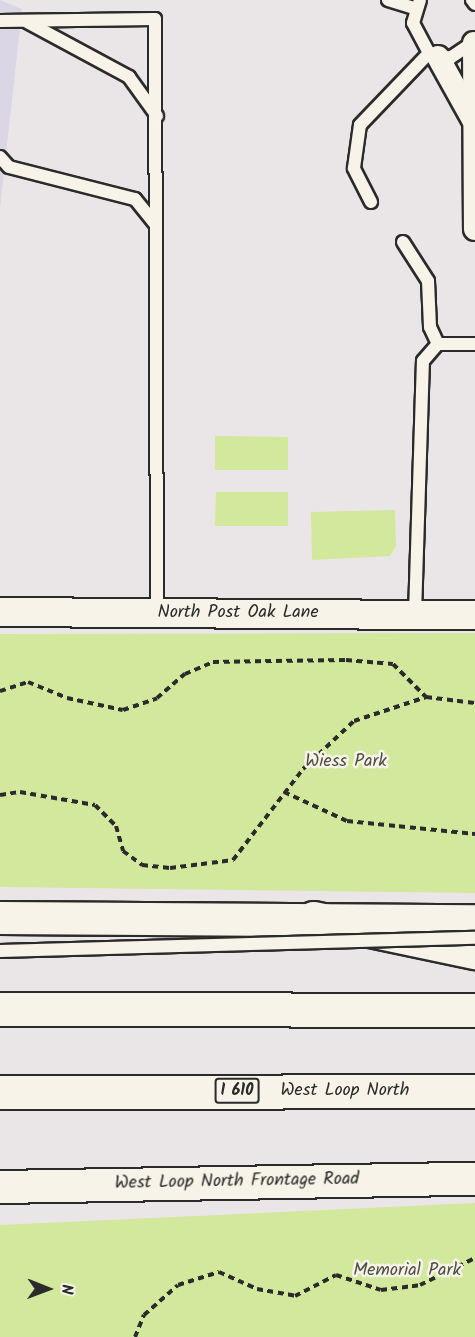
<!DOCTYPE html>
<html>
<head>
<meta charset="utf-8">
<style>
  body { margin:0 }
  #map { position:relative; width:475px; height:1337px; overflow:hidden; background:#eae6e7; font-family:Kalam,sans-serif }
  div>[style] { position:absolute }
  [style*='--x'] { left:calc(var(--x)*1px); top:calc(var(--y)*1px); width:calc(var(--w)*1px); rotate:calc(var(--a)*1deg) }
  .built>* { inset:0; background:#dad6e6 }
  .green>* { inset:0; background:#d2e89d }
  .path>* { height:4px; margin-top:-2px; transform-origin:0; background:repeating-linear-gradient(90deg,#2b2b2b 0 6px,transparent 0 10.5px) }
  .roads { filter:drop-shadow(2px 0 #2b2b2b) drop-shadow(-2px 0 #2b2b2b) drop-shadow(0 2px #2b2b2b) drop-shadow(0 -2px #2b2b2b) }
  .service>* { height:12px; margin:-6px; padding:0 6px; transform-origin:6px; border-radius:6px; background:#f7f3e8 }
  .minor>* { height:22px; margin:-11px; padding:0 11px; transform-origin:11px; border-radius:11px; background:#f7f3e8 }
  .tertiary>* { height:28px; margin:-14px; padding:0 14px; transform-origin:14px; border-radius:14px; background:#f7f3e8 }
  .secondary>* { height:32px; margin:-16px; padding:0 16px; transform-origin:16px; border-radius:16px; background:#f7f3e8 }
  .motorway>* { height:33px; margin:-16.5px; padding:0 16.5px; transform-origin:16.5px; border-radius:16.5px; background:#f7f3e8 }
  .bridges { filter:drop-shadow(2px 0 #2b2b2b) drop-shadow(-2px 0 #2b2b2b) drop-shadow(0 2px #2b2b2b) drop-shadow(0 -2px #2b2b2b) }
  .service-bridge>* { height:12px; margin:-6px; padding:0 6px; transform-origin:6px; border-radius:6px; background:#f7f3e8 }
  span { translate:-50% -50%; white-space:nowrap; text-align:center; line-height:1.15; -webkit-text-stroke:5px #f7f3e8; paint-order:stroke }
  .shield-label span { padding:2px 4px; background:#f7f3e8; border:2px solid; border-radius:4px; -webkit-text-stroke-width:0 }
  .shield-label { font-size:16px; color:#2b2b2b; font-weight:700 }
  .street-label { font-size:18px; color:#2b2b2b }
  .park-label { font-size:18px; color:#4c5142 }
  .north { position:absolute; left:18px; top:1259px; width:60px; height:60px; -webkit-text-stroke:4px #f7f3e8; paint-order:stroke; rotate:91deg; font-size:16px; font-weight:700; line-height:24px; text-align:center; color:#2b2b2b }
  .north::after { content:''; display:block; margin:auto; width:21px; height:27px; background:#2b2b2b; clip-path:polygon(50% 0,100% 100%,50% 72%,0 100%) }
</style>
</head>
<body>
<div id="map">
  <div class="built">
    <div style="clip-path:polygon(0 0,22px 9px,0 209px)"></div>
  </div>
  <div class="green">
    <div style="clip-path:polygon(215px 436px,288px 437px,288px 470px,215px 470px)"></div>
    <div style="clip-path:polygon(216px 492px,288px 492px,288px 526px,215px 526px)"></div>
    <div style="clip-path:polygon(395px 510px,396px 546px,390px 556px,312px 560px,311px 512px)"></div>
    <div style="clip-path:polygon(475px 633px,475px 893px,0 887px,0 634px)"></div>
    <div style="clip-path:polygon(475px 1203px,475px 1337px,0 1337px,0 1225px)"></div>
  </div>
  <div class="path">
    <div style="--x:0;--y:691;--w:29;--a:-18"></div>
    <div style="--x:28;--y:682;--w:42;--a:22.3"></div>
    <div style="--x:67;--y:698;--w:57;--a:12.1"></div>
    <div style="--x:123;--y:710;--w:36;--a:-19"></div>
    <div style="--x:157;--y:698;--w:37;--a:-41"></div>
    <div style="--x:185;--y:674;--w:30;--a:-23"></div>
    <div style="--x:213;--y:662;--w:133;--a:-0.9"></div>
    <div style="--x:346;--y:660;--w:47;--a:4.9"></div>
    <div style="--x:393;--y:664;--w:47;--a:45"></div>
    <div style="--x:284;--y:792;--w:69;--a:24.7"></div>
    <div style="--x:347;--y:821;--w:129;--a:5.8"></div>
    <div style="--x:0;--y:795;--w:20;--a:-9"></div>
    <div style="--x:20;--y:792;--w:76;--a:9.8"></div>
    <div style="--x:95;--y:805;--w:30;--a:45"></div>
    <div style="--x:116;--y:826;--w:26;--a:74"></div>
    <div style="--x:123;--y:851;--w:24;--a:36"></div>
    <div style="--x:142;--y:865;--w:28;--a:6"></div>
    <div style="--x:170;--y:868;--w:64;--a:-7.2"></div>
    <div style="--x:233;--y:860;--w:115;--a:-52.4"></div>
    <div style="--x:303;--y:769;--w:70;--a:-43.3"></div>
    <div style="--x:354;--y:721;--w:76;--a:-18.4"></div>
    <div style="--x:426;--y:697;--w:49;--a:7"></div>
    <div style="--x:135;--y:1337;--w:24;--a:-68"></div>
    <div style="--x:144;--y:1315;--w:45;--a:-41.4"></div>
    <div style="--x:178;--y:1285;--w:43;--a:-17.6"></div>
    <div style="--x:219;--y:1272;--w:42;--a:24.1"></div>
    <div style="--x:257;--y:1289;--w:39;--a:10"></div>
    <div style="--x:295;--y:1296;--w:46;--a:-27.1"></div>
    <div style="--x:336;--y:1275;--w:47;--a:18.4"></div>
    <div style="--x:381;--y:1290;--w:39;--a:-7"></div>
    <div style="--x:420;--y:1285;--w:61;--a:-26.1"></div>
  </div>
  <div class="roads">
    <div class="service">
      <div style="--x:388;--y:0;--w:28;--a:17"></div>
      <div style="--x:420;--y:0;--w:24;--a:107"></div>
      <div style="--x:413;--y:23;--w:34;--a:62"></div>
      <div style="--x:429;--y:53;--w:22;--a:13"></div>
      <div style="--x:450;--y:58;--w:29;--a:-34"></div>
      <div style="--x:472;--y:0;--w:5;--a:53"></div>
      <div style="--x:0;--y:21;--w:155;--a:-0.7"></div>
      <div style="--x:155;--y:19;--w:594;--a:89.81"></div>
      <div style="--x:27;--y:22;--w:116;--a:28.3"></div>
      <div style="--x:129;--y:77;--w:48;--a:54.3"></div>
      <div style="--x:0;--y:157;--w:13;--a:48"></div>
      <div style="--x:9;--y:167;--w:130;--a:14.3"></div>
      <div style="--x:135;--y:199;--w:32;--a:51"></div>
      <div style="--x:371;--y:202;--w:38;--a:-117"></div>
      <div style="--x:354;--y:168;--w:43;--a:-82.1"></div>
      <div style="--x:360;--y:125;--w:100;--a:-46.2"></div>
      <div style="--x:403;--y:242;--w:46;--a:57.3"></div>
      <div style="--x:428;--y:281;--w:46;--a:87.5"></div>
      <div style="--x:430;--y:327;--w:19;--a:65"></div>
      <div style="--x:415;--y:614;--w:253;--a:-88.2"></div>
      <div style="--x:423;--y:361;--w:23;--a:-49"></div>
      <div style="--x:438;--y:344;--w:37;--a:0"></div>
    </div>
    <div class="minor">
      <div style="--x:474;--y:43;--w:186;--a:89.7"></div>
      <div style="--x:438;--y:57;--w:72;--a:60.9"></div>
    </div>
    <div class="tertiary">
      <div style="--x:0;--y:612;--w:475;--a:0.4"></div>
    </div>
    <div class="secondary">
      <div style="--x:0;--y:918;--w:475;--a:0.4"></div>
      <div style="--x:0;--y:1187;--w:475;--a:-1"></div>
    </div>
    <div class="motorway">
      <div style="--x:313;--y:918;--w:166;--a:11.9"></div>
      <div style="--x:0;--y:1009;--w:475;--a:0.1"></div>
      <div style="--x:0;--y:1092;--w:475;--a:-0.1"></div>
    </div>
  </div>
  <div class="bridges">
    <div class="service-bridge">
      <div style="--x:0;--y:951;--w:475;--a:-1.6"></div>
    </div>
  </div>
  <div class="shield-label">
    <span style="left:237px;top:1091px">I 610</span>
  </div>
  <div class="street-label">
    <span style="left:238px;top:613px">North Post Oak Lane</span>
    <span style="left:345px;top:1091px">West Loop North</span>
    <span style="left:237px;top:1182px;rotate:-1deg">West Loop North Frontage Road</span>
  </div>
  <div class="park-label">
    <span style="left:346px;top:762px">Wiess Park</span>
    <span style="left:407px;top:1271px">Memorial Park</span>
  </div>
  <div class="north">N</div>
</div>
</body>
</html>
